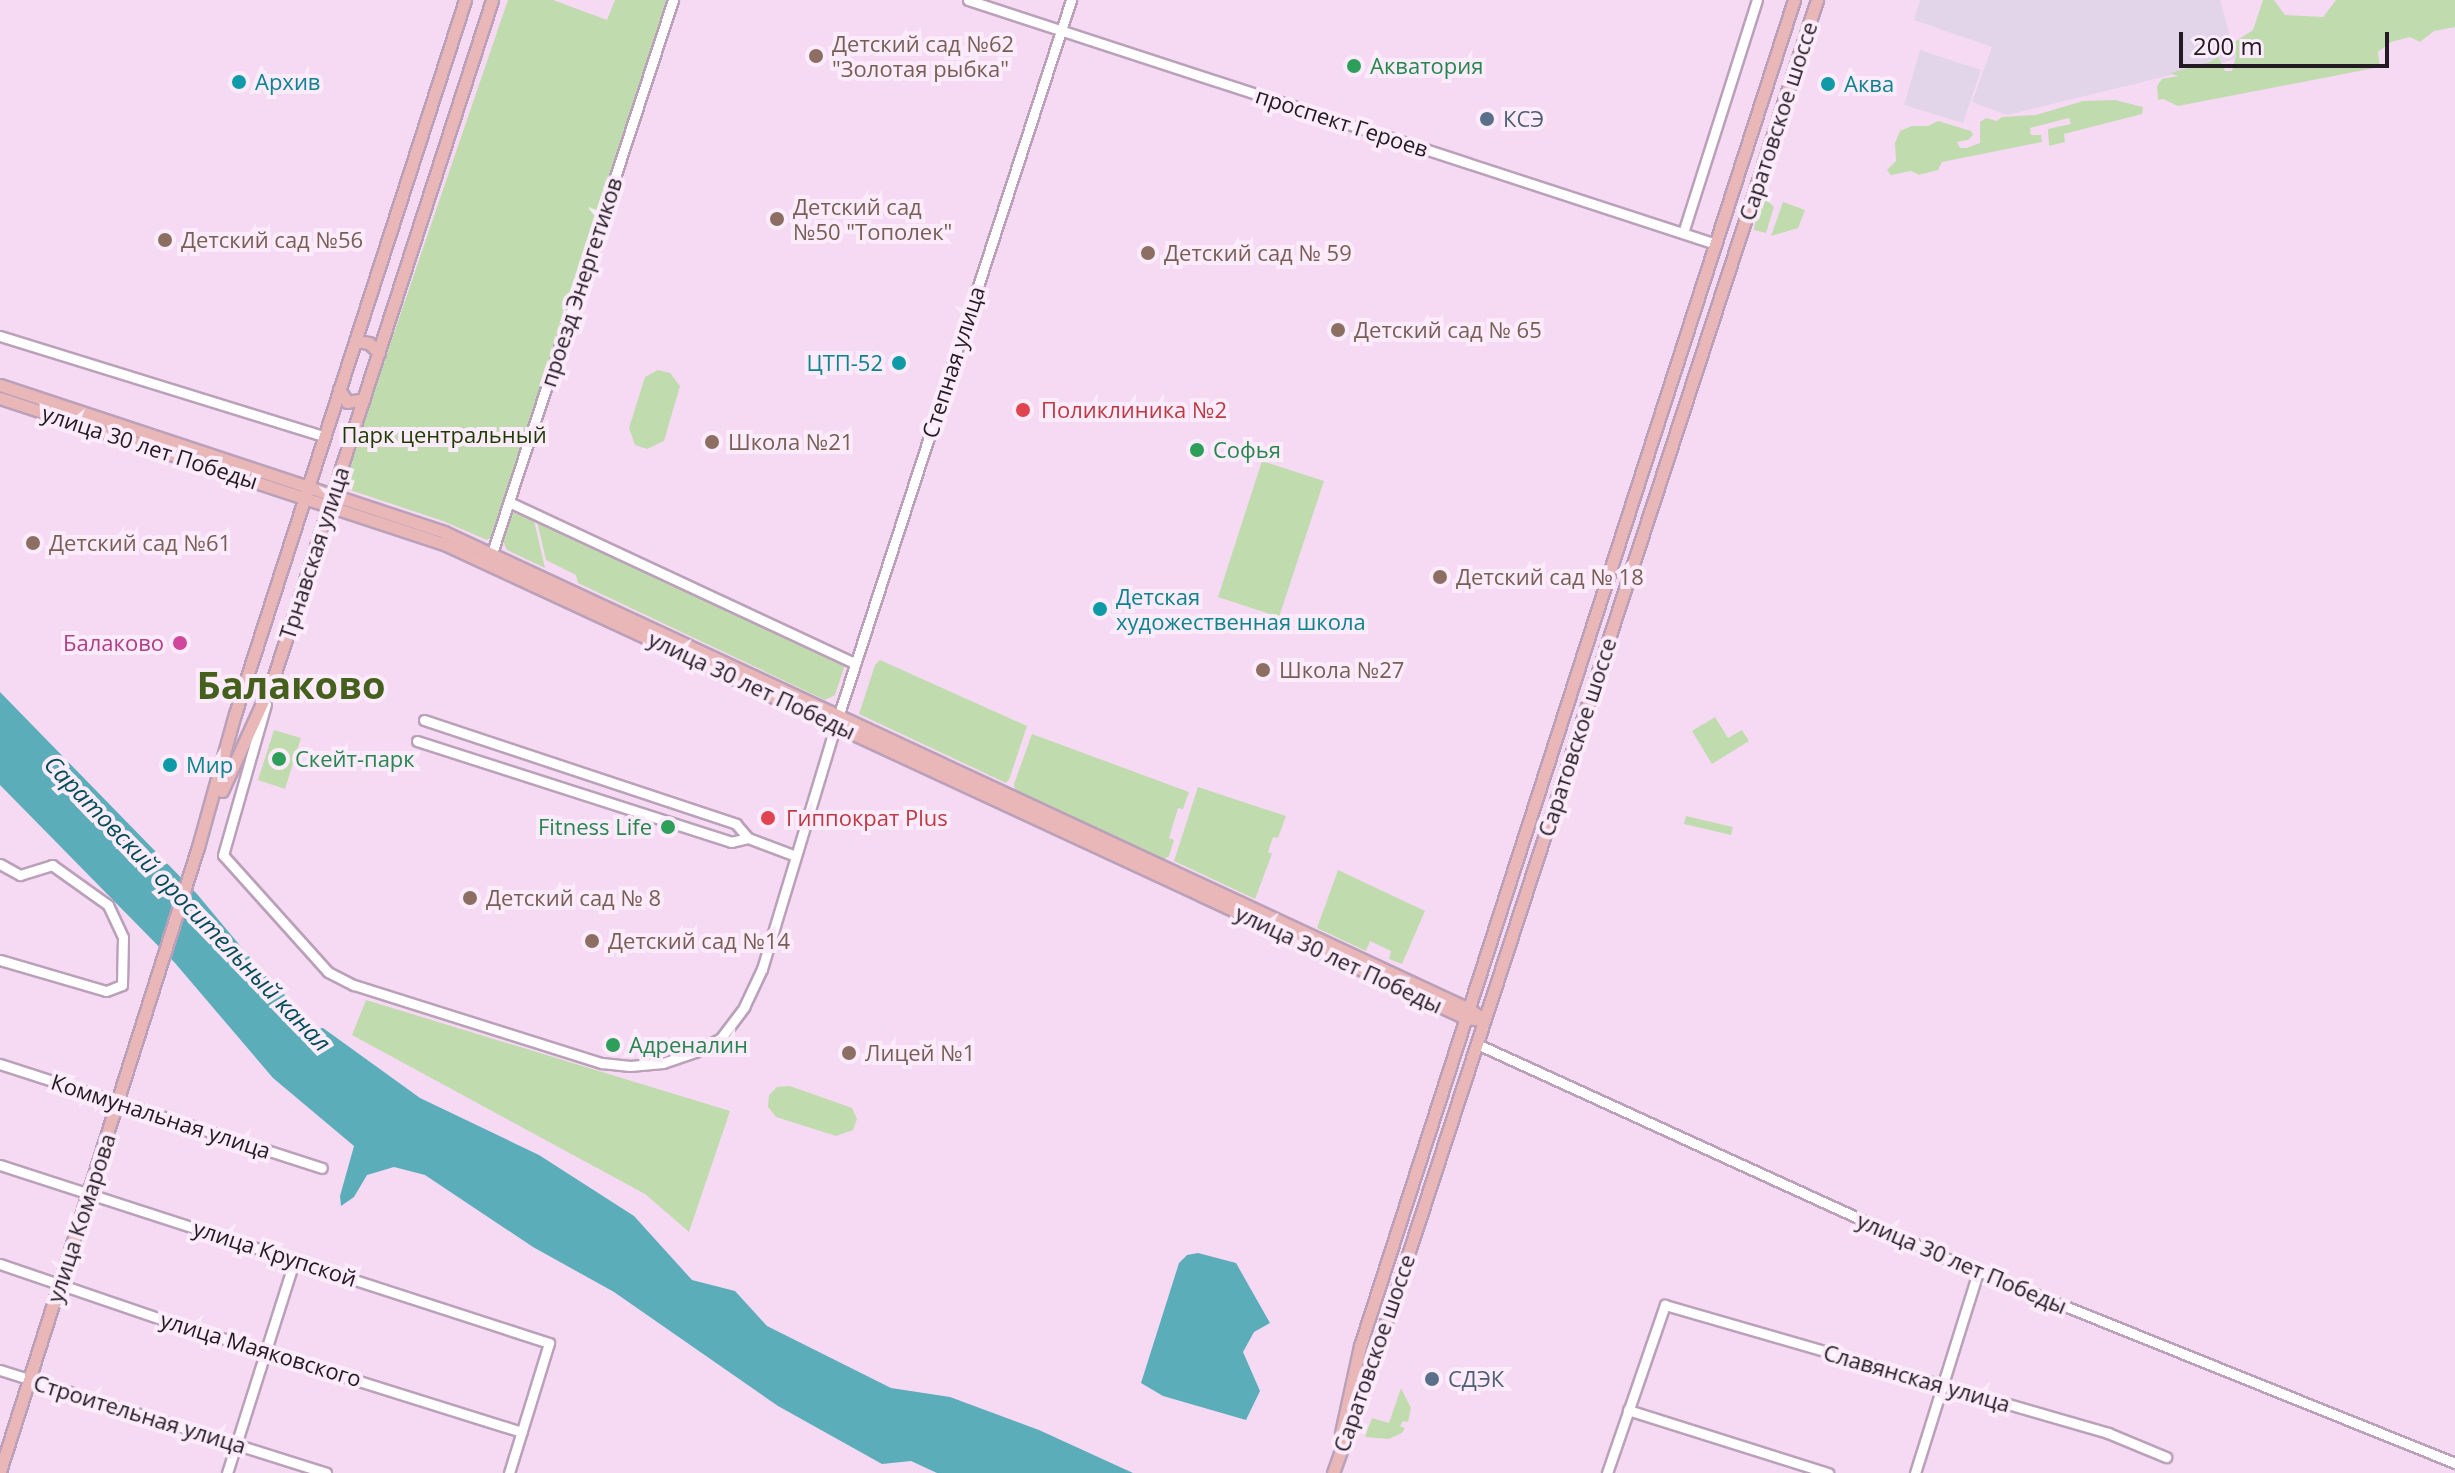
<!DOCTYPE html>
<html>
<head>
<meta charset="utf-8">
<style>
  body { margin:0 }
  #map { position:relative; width:2455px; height:1473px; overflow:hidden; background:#f6daf4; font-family:"Open Sans",sans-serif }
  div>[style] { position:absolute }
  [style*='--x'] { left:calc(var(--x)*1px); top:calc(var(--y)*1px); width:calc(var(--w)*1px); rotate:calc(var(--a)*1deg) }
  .industrial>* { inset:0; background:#e2d5e9 }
  .green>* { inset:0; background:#c0dcae }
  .water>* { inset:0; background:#5cadba }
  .roads { filter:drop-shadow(2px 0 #baa1b9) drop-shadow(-2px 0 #baa1b9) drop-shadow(0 2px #baa1b9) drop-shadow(0 -2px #baa1b9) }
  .minor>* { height:9px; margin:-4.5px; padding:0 4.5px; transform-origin:4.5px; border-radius:4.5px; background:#fff }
  .major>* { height:11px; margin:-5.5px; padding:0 5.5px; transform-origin:5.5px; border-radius:5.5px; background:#e9b7b7 }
  .dots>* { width:22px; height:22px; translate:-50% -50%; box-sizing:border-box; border:4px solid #fcecfb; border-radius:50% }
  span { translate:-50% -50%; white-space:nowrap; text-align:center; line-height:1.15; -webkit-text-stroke:8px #fcecfb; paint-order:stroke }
  .education-label { font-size:22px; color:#785e54 }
  .left { translate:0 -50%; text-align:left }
  .leisure-label { font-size:22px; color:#27864d }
  .right { translate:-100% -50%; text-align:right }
  .culture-label { font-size:22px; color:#0d838f }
  .service-label { font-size:22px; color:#4e5e75 }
  .street-label { font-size:22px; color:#241a23 }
  .health-label { font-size:22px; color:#be3a42 }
  .park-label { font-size:22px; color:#1e3b01 }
  .hotel-label { font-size:22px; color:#b23c85 }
  .water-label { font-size:24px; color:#004e58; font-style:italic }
  .town-label { font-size:38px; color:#45601c; font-weight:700 }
  .scale { position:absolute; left:2179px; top:32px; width:210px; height:36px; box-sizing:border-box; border:4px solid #241a23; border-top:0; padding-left:10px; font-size:24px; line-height:28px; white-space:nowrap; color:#241a23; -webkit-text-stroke:6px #fcecfb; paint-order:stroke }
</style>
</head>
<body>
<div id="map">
  <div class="industrial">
    <div style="clip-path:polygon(1920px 0,2220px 0,2236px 59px,2007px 115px,1972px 102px,1992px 47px,1914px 20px)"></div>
    <div style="clip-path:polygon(1920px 50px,1981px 70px,1963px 123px,1904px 105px)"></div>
  </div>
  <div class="green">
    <div style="clip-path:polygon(508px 0,553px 0,607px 20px,615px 0,671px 0,496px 535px,487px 540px,443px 521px,350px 490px,344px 479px)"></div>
    <div style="clip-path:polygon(2263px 0,2274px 0,2285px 15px,2323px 17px,2336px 0,2455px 0,2455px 27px,2434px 31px,2420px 42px,2410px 37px,2391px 42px,2378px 52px,2380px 67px,2178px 106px,2163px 99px,2158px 100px,2157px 86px,2162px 79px,2178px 76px,2170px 73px,2210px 62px,2218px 56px,2225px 71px,2232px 71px,2236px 56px,2233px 43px,2253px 30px)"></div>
    <div style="clip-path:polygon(2115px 100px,2143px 107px,2142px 114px,2064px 134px,2065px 142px,2049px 146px,2048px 129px,2071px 124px,2069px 118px,2030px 128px,2031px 135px,2041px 135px,2042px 142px,1942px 162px,1938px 170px,1919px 175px,1911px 171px,1891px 175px,1887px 170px,1896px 161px,1895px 143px,1900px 131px,1912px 126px,1928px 126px,1938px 121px,1971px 131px,1973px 135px,1968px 140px,1957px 142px,1960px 148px,1967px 148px,1980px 143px,1980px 122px,1986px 118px,1997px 121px,2002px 117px,2036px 115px,2083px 101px)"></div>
    <div style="clip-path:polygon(1762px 196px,1774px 207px,1766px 233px,1754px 230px,1759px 199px)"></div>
    <div style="clip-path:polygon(1783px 202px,1805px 210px,1798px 228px,1771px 236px)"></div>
    <div style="clip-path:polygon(658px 370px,670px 373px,680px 386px,664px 441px,647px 449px,635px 445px,629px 428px,645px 377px)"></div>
    <div style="clip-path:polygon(1262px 461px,1324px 481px,1279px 617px,1218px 597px)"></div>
    <div style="clip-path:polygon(515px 510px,533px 516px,545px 568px,507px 550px,502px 539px)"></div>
    <div style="clip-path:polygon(536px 517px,846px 662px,835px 695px,825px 700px,578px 583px,576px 575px,546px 560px)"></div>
    <div style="clip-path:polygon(880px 660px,1027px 726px,1009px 780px,1006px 783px,859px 714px,875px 665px)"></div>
    <div style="clip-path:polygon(1715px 717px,1728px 738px,1742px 730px,1749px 741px,1712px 764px,1692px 731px)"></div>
    <div style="clip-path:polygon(274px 730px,301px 738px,285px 789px,258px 780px)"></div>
    <div style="clip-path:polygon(1032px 734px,1189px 792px,1183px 809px,1178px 808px,1169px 838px,1174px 840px,1169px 856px,1162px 861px,1015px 792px,1014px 784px)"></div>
    <div style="clip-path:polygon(1198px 787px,1286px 816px,1278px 838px,1273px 837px,1268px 852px,1272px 854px,1255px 899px,1174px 861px)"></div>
    <div style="clip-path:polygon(1686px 816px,1733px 827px,1731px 835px,1684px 824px)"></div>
    <div style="clip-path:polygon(1338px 870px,1425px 911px,1402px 964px,1389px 959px,1391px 951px,1370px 941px,1366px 951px,1317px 928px)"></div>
    <div style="clip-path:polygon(366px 1000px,730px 1111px,689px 1232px,645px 1194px,352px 1035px)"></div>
    <div style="clip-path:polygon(790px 1086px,852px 1108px,857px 1119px,853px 1130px,836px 1136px,776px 1117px,768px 1107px,769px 1095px,777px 1087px)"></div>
    <div style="clip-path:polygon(1401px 1388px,1411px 1408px,1408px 1422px,1403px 1421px,1400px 1426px,1405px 1428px,1402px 1433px,1389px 1439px,1365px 1437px,1372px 1418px,1389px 1423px)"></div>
  </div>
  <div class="water">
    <div style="clip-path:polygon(0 692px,197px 894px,262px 972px,302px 1012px,304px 1021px,312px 1030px,323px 1028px,420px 1098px,539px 1155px,634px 1216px,692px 1280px,735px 1291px,767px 1326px,891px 1388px,950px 1397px,1039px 1430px,1133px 1473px,937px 1473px,911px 1461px,882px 1464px,778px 1406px,614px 1292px,533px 1247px,425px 1175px,394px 1167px,367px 1175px,354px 1197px,341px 1206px,340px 1196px,354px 1146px,273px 1078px,175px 963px,0 785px)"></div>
    <div style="clip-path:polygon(1198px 1253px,1236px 1263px,1270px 1323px,1254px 1332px,1243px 1352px,1260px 1391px,1246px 1420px,1163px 1396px,1141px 1383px,1179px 1263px,1187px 1255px)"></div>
  </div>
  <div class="roads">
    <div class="minor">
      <div style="--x:968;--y:0;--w:787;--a:18.07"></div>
      <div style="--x:1683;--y:233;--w:244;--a:-72.4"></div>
      <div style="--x:0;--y:336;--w:339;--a:17.2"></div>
      <div style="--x:509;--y:502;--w:382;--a:25"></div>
      <div style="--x:492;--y:553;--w:582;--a:-71.88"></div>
      <div style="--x:266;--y:704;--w:157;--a:105.9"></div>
      <div style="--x:223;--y:855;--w:157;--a:48.1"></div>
      <div style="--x:328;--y:972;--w:29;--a:27"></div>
      <div style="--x:354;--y:985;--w:260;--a:17.5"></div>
      <div style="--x:602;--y:1063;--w:28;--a:6"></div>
      <div style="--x:630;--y:1066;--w:33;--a:-5"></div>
      <div style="--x:663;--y:1063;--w:34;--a:-19"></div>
      <div style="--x:695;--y:1052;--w:30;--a:-28"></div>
      <div style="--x:721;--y:1038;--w:39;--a:-53"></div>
      <div style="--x:744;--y:1007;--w:42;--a:-64.7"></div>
      <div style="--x:762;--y:969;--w:256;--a:-73.2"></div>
      <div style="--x:839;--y:714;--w:751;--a:-72"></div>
      <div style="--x:424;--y:720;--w:329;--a:18.4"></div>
      <div style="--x:736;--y:824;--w:18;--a:49"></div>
      <div style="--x:417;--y:741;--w:330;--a:17.8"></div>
      <div style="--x:731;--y:842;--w:17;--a:-13"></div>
      <div style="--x:748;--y:838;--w:51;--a:20.6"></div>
      <div style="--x:0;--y:864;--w:23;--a:29"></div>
      <div style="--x:20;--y:875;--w:34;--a:-17"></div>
      <div style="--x:52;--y:865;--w:69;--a:35.5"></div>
      <div style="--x:108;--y:905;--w:35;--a:65"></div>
      <div style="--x:123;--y:937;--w:48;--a:91.2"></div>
      <div style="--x:122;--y:985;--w:17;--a:159"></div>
      <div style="--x:106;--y:991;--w:110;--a:-163.7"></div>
      <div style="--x:1477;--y:1044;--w:518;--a:24.54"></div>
      <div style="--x:1948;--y:1259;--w:547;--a:21.92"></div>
      <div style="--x:0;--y:1064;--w:338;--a:17.9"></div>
      <div style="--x:0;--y:1165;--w:577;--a:17.96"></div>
      <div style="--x:549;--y:1343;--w:136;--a:107.1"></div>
      <div style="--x:0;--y:1264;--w:170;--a:18.9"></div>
      <div style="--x:161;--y:1319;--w:378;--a:17.4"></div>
      <div style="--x:0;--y:1370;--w:342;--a:17.5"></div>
      <div style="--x:1628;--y:1410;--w:210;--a:17.5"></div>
      <div style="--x:227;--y:1473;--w:225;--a:-72.4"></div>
      <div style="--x:1607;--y:1473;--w:178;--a:-71"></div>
      <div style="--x:1665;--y:1305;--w:461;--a:16.1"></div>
      <div style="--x:2108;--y:1433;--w:63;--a:22.5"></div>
      <div style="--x:1915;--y:1473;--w:211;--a:-72.6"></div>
    </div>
    <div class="major">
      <div style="--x:355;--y:341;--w:14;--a:8"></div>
      <div style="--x:369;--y:343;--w:14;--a:45"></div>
      <div style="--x:0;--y:385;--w:468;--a:18.3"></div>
      <div style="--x:444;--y:532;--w:1131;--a:24.96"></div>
      <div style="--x:1469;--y:1009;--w:19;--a:36"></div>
      <div style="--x:339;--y:389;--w:15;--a:58"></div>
      <div style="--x:347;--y:402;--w:17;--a:-10"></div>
      <div style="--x:0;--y:398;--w:465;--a:18.2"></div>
      <div style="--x:442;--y:543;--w:1129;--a:24.89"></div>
      <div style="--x:1466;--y:1018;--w:17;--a:7"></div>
      <div style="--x:222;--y:791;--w:123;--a:-65.5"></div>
      <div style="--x:273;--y:679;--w:713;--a:-72.12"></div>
      <div style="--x:1341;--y:1433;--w:89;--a:-77.7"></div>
      <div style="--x:1360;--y:1346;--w:1414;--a:-72.13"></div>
      <div style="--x:0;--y:1471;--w:655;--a:-72.4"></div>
      <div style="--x:198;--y:847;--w:138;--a:-74.5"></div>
      <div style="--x:235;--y:714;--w:750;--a:-72.14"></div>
      <div style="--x:1333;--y:1473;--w:127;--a:-70.3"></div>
      <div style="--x:1376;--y:1353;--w:1423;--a:-71.95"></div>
    </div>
  </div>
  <div class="dots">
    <div style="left:816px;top:56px;background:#8d6e63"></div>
    <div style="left:1354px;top:66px;background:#2e9e5b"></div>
    <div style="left:239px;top:82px;background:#0f9aa8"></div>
    <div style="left:1828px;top:84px;background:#0f9aa8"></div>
    <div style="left:1487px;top:119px;background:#5c6f8a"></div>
    <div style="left:777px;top:219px;background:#8d6e63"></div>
    <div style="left:165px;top:240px;background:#8d6e63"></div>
    <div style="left:1148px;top:253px;background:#8d6e63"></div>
    <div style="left:1338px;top:330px;background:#8d6e63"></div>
    <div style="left:899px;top:363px;background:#0f9aa8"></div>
    <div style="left:1023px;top:410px;background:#e0444e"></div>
    <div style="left:712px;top:442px;background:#8d6e63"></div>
    <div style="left:1197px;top:450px;background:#2e9e5b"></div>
    <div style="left:33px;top:543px;background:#8d6e63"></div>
    <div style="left:1440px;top:577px;background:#8d6e63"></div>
    <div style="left:1100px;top:609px;background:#0f9aa8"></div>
    <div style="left:180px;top:643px;background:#d1479c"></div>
    <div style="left:1263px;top:670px;background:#8d6e63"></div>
    <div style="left:279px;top:759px;background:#2e9e5b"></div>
    <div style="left:170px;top:765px;background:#0f9aa8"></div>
    <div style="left:768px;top:818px;background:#e0444e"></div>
    <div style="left:668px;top:827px;background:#2e9e5b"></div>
    <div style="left:470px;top:898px;background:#8d6e63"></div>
    <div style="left:592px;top:941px;background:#8d6e63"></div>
    <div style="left:613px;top:1045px;background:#2e9e5b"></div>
    <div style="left:849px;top:1053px;background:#8d6e63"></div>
    <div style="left:1432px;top:1379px;background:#5c6f8a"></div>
  </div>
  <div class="education-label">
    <span class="left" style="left:832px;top:56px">Детский сад №62<br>"Золотая рыбка"</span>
    <span class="left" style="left:793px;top:219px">Детский сад<br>№50 "Тополек"</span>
    <span class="left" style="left:181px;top:240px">Детский сад №56</span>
    <span class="left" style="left:1164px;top:253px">Детский сад № 59</span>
    <span class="left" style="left:1354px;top:330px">Детский сад № 65</span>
    <span class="left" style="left:728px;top:442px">Школа №21</span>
    <span class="left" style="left:49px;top:543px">Детский сад №61</span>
    <span class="left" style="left:1456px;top:577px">Детский сад № 18</span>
    <span class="left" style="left:1279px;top:670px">Школа №27</span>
    <span class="left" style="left:486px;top:898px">Детский сад № 8</span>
    <span class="left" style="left:608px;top:941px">Детский сад №14</span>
    <span class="left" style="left:865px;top:1053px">Лицей №1</span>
  </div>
  <div class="leisure-label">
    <span class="left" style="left:1370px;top:66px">Акватория</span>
    <span class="left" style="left:1213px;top:450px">Софья</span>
    <span class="left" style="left:295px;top:759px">Скейт-парк</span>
    <span class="right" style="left:652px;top:827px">Fitness Life</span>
    <span class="left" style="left:629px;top:1045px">Адреналин</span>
  </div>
  <div class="culture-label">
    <span class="left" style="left:255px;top:82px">Архив</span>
    <span class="left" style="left:1844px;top:84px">Аква</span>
    <span class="right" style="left:883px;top:363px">ЦТП-52</span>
    <span class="left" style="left:1116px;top:609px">Детская<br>художественная школа</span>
    <span class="left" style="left:186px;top:765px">Мир</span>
  </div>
  <div class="service-label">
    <span class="left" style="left:1503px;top:119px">КСЭ</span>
    <span class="left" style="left:1448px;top:1379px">СДЭК</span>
  </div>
  <div class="street-label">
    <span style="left:1778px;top:121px;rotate:-72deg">Саратовское шоссе</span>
    <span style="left:1342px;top:122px;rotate:18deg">проспект Героев</span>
    <span style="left:581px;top:282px;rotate:-72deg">проезд Энергетиков</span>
    <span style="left:953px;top:362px;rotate:-72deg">Степная улица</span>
    <span style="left:150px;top:447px;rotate:18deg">улица 30 лет Победы</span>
    <span style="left:314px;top:553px;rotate:-72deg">Трнавская улица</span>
    <span style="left:752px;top:685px;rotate:25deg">улица 30 лет Победы</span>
    <span style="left:1577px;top:737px;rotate:-72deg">Саратовское шоссе</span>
    <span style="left:1339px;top:959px;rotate:25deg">улица 30 лет Победы</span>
    <span style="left:161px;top:1116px;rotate:18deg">Коммунальная улица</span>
    <span style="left:81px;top:1218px;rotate:-72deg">улица Комарова</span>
    <span style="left:275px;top:1253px;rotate:18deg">улица Крупской</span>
    <span style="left:1962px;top:1263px;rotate:23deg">улица 30 лет Победы</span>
    <span style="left:261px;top:1349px;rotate:17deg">улица Маяковского</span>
    <span style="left:1374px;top:1353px;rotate:-71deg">Саратовское шоссе</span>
    <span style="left:1917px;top:1378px;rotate:16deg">Славянская улица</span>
    <span style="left:140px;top:1414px;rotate:17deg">Строительная улица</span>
  </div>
  <div class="health-label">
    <span class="left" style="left:1041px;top:410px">Поликлиника №2</span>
    <span class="left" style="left:786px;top:818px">Гиппократ Plus</span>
  </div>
  <div class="park-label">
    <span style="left:444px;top:435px">Парк центральный</span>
  </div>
  <div class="hotel-label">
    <span class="right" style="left:164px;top:643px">Балаково</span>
  </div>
  <div class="water-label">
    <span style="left:188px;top:903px;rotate:46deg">Саратовский оросительный канал</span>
  </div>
  <div class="town-label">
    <span style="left:291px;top:685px">Балаково</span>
  </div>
  <div class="scale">200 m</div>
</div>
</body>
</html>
